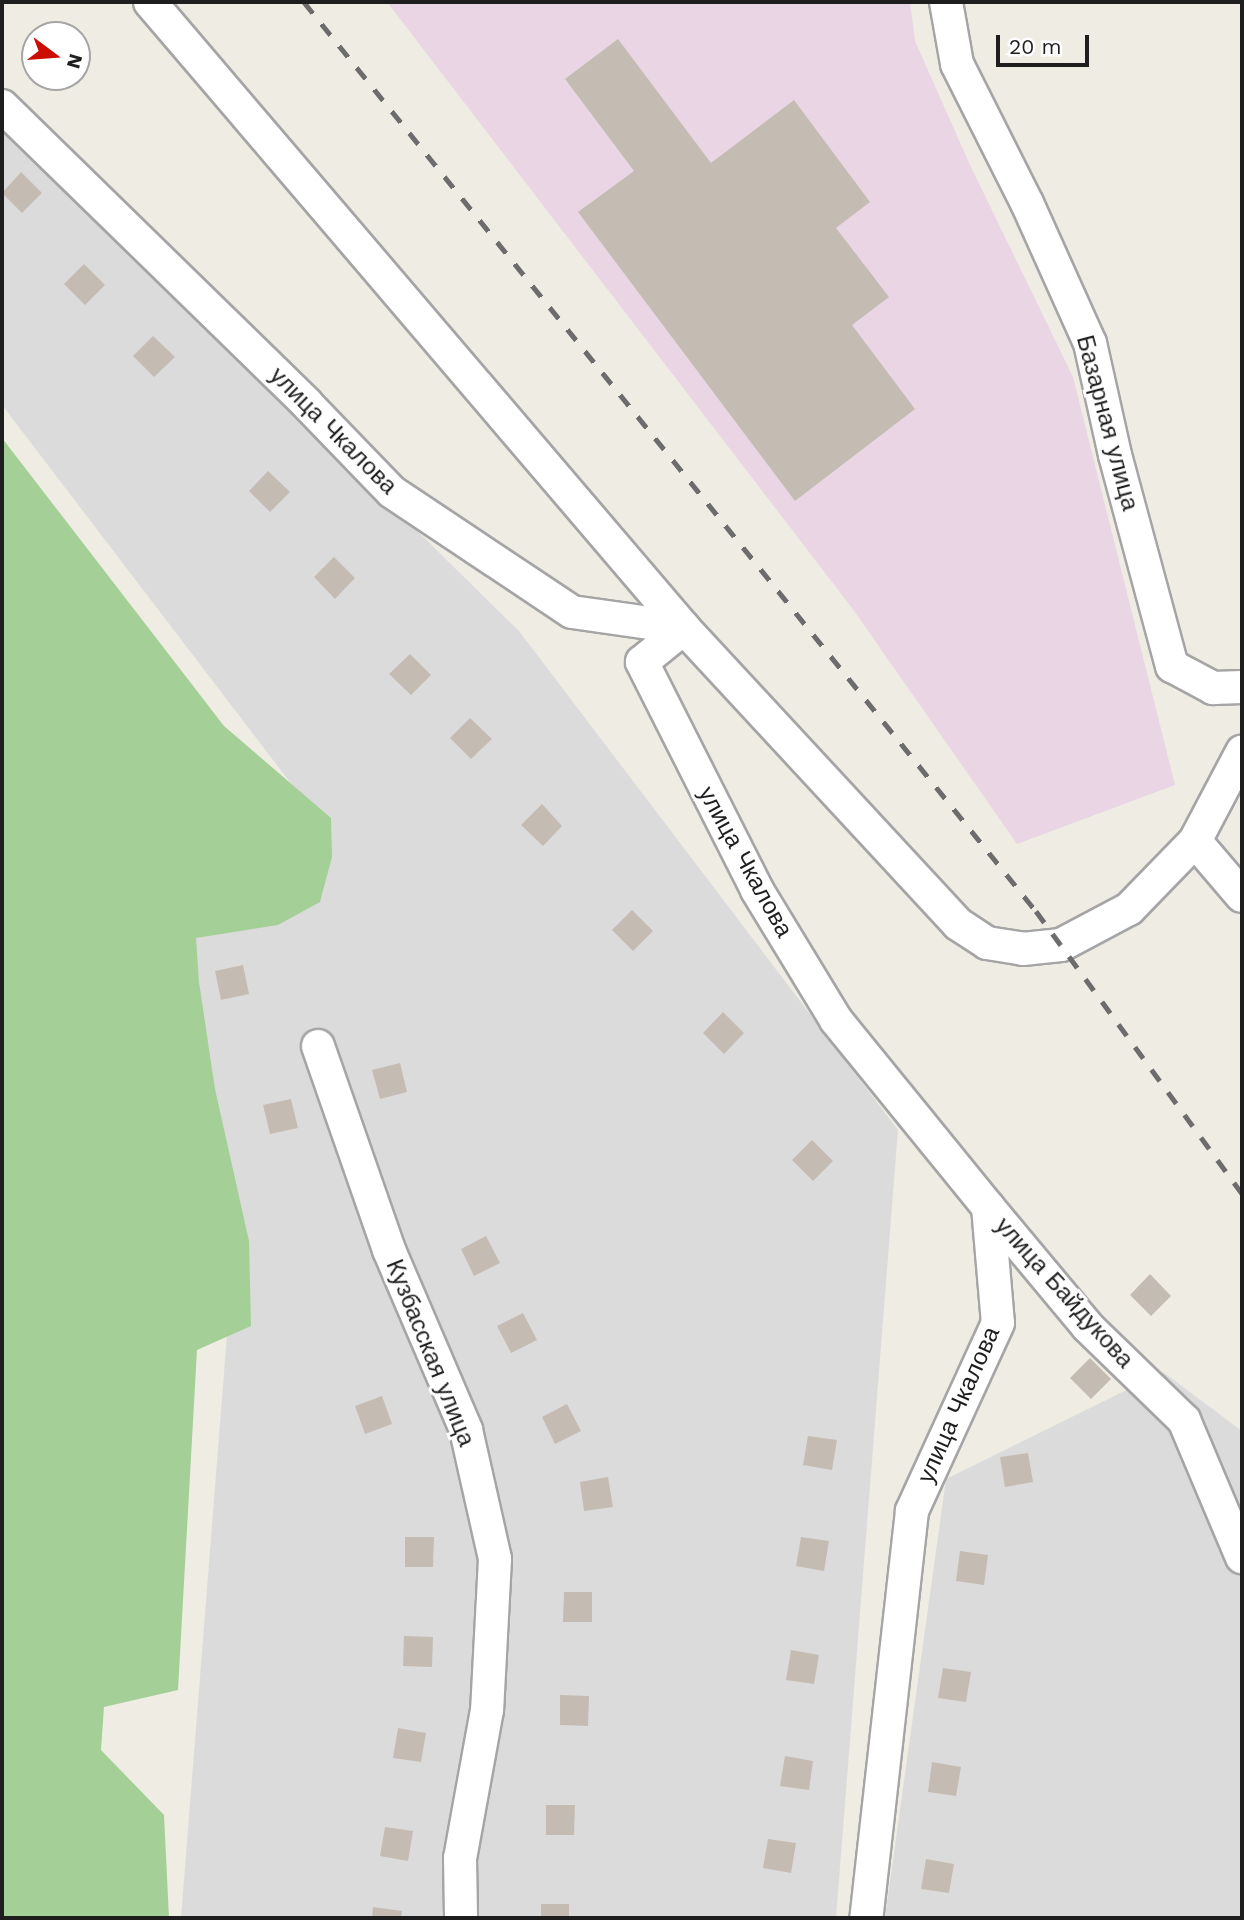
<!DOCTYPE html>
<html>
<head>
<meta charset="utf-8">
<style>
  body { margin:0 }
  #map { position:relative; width:1244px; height:1920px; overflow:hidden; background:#efece3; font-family:"Work Sans",sans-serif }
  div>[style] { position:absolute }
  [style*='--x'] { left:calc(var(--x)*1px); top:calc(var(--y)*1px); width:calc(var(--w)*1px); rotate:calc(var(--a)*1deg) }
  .residential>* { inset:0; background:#dcdbdb }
  .industrial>* { inset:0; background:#e9d5e4 }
  .forest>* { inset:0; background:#a4d097 }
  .building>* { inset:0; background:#c4bcb3 }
  .roads { filter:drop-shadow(2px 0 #a5a5a5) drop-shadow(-2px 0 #a5a5a5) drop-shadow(0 2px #a5a5a5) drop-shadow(0 -2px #a5a5a5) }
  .minor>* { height:32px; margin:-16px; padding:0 16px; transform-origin:16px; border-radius:16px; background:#fff }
  .rail>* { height:5px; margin-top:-2.5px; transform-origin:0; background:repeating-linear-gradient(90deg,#6c6c6c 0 14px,transparent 0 28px) }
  span { translate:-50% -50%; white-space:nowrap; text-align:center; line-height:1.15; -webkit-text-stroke:6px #fff; paint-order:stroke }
  .street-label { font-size:24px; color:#1e1e1e }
  .frame { position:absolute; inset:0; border:4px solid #1e1e1e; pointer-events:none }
  .north { position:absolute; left:21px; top:21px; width:70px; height:70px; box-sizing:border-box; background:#fff; border:2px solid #a5a5a5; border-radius:50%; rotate:106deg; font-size:19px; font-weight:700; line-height:28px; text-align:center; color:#1e1e1e }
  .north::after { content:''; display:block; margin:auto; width:24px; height:32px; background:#cc0c00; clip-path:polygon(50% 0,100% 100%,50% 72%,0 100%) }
  .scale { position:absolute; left:996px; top:35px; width:93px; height:32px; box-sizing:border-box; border:4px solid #1e1e1e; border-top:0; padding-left:9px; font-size:21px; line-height:24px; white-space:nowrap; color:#1e1e1e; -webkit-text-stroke:5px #fff; paint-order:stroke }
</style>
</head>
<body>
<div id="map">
  <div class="residential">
    <div style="clip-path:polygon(2px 123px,519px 631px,898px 1130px,836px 1918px,181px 1918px,227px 1335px,153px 914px,302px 798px,2px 405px)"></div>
    <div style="clip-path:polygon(1163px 1372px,1242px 1431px,1242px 1918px,885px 1918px,946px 1479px)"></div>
  </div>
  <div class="industrial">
    <div style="clip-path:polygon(387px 2px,910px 2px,915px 41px,970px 165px,1073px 377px,1175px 785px,1017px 844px,852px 608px)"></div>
  </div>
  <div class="forest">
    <div style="clip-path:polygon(2px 438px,224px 726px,331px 818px,332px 857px,320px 902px,278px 925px,196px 938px,199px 982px,215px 1089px,249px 1241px,251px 1326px,197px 1350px,178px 1690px,104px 1707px,101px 1750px,164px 1815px,169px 1918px,2px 1918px)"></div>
  </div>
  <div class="building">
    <div style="clip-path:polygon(618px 39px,711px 163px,794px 100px,870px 202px,836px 228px,889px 297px,852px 325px,915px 409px,795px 501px,578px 212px,634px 171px,565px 79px)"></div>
    <div style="clip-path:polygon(21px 172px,42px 193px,22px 213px,2px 193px)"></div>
    <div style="clip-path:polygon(84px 264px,105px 285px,85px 305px,64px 284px)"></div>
    <div style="clip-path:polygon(153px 336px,175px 357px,154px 377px,133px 356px)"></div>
    <div style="clip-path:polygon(268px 471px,290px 492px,270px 512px,249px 491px)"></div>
    <div style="clip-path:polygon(334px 557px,355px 578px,335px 599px,314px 577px)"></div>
    <div style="clip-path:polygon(410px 654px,431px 675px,411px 695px,389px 674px)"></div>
    <div style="clip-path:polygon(470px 718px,492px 739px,471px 759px,450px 738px)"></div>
    <div style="clip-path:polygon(542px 804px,562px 826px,543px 846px,521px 825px)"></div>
    <div style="clip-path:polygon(632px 910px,653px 931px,633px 951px,612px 930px)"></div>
    <div style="clip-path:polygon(243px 965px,249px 994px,221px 1000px,215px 971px)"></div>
    <div style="clip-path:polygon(723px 1012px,744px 1033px,724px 1054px,703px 1033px)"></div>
    <div style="clip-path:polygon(400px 1063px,407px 1092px,380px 1099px,372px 1070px)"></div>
    <div style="clip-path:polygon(291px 1099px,298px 1128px,270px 1134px,263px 1105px)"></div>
    <div style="clip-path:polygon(812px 1140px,833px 1161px,813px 1181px,792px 1160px)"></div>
    <div style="clip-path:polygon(486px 1236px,500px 1263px,474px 1276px,461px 1249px)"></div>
    <div style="clip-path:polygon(1150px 1274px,1171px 1296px,1151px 1316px,1130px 1295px)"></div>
    <div style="clip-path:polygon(523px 1313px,537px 1340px,511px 1353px,497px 1326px)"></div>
    <div style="clip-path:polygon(1090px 1358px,1111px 1379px,1091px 1399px,1070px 1378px)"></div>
    <div style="clip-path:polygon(382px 1396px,392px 1424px,365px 1434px,355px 1406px)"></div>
    <div style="clip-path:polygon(567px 1404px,581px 1431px,555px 1444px,542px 1417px)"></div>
    <div style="clip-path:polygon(808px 1436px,837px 1440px,832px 1470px,803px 1465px)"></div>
    <div style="clip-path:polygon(1028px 1453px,1033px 1482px,1005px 1487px,1000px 1457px)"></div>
    <div style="clip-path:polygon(608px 1477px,613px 1507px,584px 1511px,580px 1482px)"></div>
    <div style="clip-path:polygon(405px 1537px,434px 1537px,433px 1567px,405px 1567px)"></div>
    <div style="clip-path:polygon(801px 1537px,829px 1541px,824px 1571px,796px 1566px)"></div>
    <div style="clip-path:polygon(960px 1551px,988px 1555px,984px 1585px,956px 1581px)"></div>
    <div style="clip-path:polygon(564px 1592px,592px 1592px,592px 1622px,563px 1622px)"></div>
    <div style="clip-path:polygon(404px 1636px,433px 1637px,432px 1667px,403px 1666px)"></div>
    <div style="clip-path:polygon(791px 1650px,819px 1655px,814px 1684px,786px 1680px)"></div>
    <div style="clip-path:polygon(943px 1668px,971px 1672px,966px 1702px,938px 1698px)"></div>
    <div style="clip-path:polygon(560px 1695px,589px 1696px,588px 1726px,560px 1725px)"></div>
    <div style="clip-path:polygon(398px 1728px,426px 1733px,421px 1762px,393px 1758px)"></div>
    <div style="clip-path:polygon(785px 1756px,813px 1761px,809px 1790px,780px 1786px)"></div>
    <div style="clip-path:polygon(932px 1762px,961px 1767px,956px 1796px,928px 1792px)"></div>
    <div style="clip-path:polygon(546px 1805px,575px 1805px,574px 1835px,546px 1835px)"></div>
    <div style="clip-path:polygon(385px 1827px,413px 1831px,408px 1861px,380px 1856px)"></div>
    <div style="clip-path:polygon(768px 1839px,796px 1843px,791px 1873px,763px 1868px)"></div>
    <div style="clip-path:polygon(926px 1859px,954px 1864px,949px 1893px,921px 1889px)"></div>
    <div style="clip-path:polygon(541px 1904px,569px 1904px,569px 1918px,541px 1918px)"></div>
    <div style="clip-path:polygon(373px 1907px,402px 1911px,401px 1918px,372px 1918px)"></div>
  </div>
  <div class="roads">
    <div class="minor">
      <div style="--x:150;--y:2;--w:823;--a:49.53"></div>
      <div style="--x:684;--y:628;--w:403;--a:47.2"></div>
      <div style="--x:958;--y:924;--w:35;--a:33"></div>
      <div style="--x:987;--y:943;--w:36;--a:9"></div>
      <div style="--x:1023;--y:949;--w:38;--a:-6"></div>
      <div style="--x:1061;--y:945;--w:77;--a:-27.9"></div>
      <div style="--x:1129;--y:909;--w:95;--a:-45.9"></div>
      <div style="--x:1195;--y:841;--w:101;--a:-62.2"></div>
      <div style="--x:946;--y:2;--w:63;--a:79.9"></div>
      <div style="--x:957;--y:64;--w:156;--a:63.3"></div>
      <div style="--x:1027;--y:203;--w:154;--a:65.8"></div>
      <div style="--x:1090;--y:343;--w:115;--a:77.4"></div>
      <div style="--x:1115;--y:455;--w:219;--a:74.9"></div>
      <div style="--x:1172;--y:666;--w:47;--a:28.2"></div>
      <div style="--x:1213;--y:688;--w:29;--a:-2"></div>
      <div style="--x:2;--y:106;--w:426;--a:44.3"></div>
      <div style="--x:307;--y:404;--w:122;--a:46"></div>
      <div style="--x:392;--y:492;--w:216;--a:33.7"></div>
      <div style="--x:572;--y:612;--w:113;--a:8.1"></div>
      <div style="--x:684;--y:628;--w:54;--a:141"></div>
      <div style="--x:642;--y:662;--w:255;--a:63.2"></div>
      <div style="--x:757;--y:890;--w:152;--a:58.7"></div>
      <div style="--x:836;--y:1020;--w:241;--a:50.9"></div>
      <div style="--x:988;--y:1207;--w:116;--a:85.1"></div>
      <div style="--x:998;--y:1323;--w:207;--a:114.6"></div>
      <div style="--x:912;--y:1511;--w:410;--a:96.4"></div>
      <div style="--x:1195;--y:841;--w:72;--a:49.5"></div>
      <div style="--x:318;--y:1046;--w:216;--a:70.8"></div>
      <div style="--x:389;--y:1250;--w:196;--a:66.8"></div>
      <div style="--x:466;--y:1430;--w:132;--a:77.3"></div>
      <div style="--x:495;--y:1559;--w:151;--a:93"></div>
      <div style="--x:487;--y:1710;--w:150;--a:100.3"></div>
      <div style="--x:460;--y:1858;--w:60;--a:89"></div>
      <div style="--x:988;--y:1207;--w:156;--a:50.2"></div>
      <div style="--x:1088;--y:1327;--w:134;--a:44.1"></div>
      <div style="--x:1184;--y:1420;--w:149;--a:67.1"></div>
    </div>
  </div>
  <div class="rail">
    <div style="--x:304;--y:2;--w:1167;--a:51.16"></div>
    <div style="--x:1036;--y:911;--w:350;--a:53.9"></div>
  </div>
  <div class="street-label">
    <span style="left:1107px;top:423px;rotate:75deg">Базарная улица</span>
    <span style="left:333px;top:431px;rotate:45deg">улица Чкалова</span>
    <span style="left:745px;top:862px;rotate:61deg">улица Чкалова</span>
    <span style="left:1064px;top:1293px;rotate:48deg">улица Байдукова</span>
    <span style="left:430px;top:1353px;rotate:68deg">Кузбасская улица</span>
    <span style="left:959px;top:1405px;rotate:-66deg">улица Чкалова</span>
  </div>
  <div class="frame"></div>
  <div class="north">N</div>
  <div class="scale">20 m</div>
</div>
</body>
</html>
